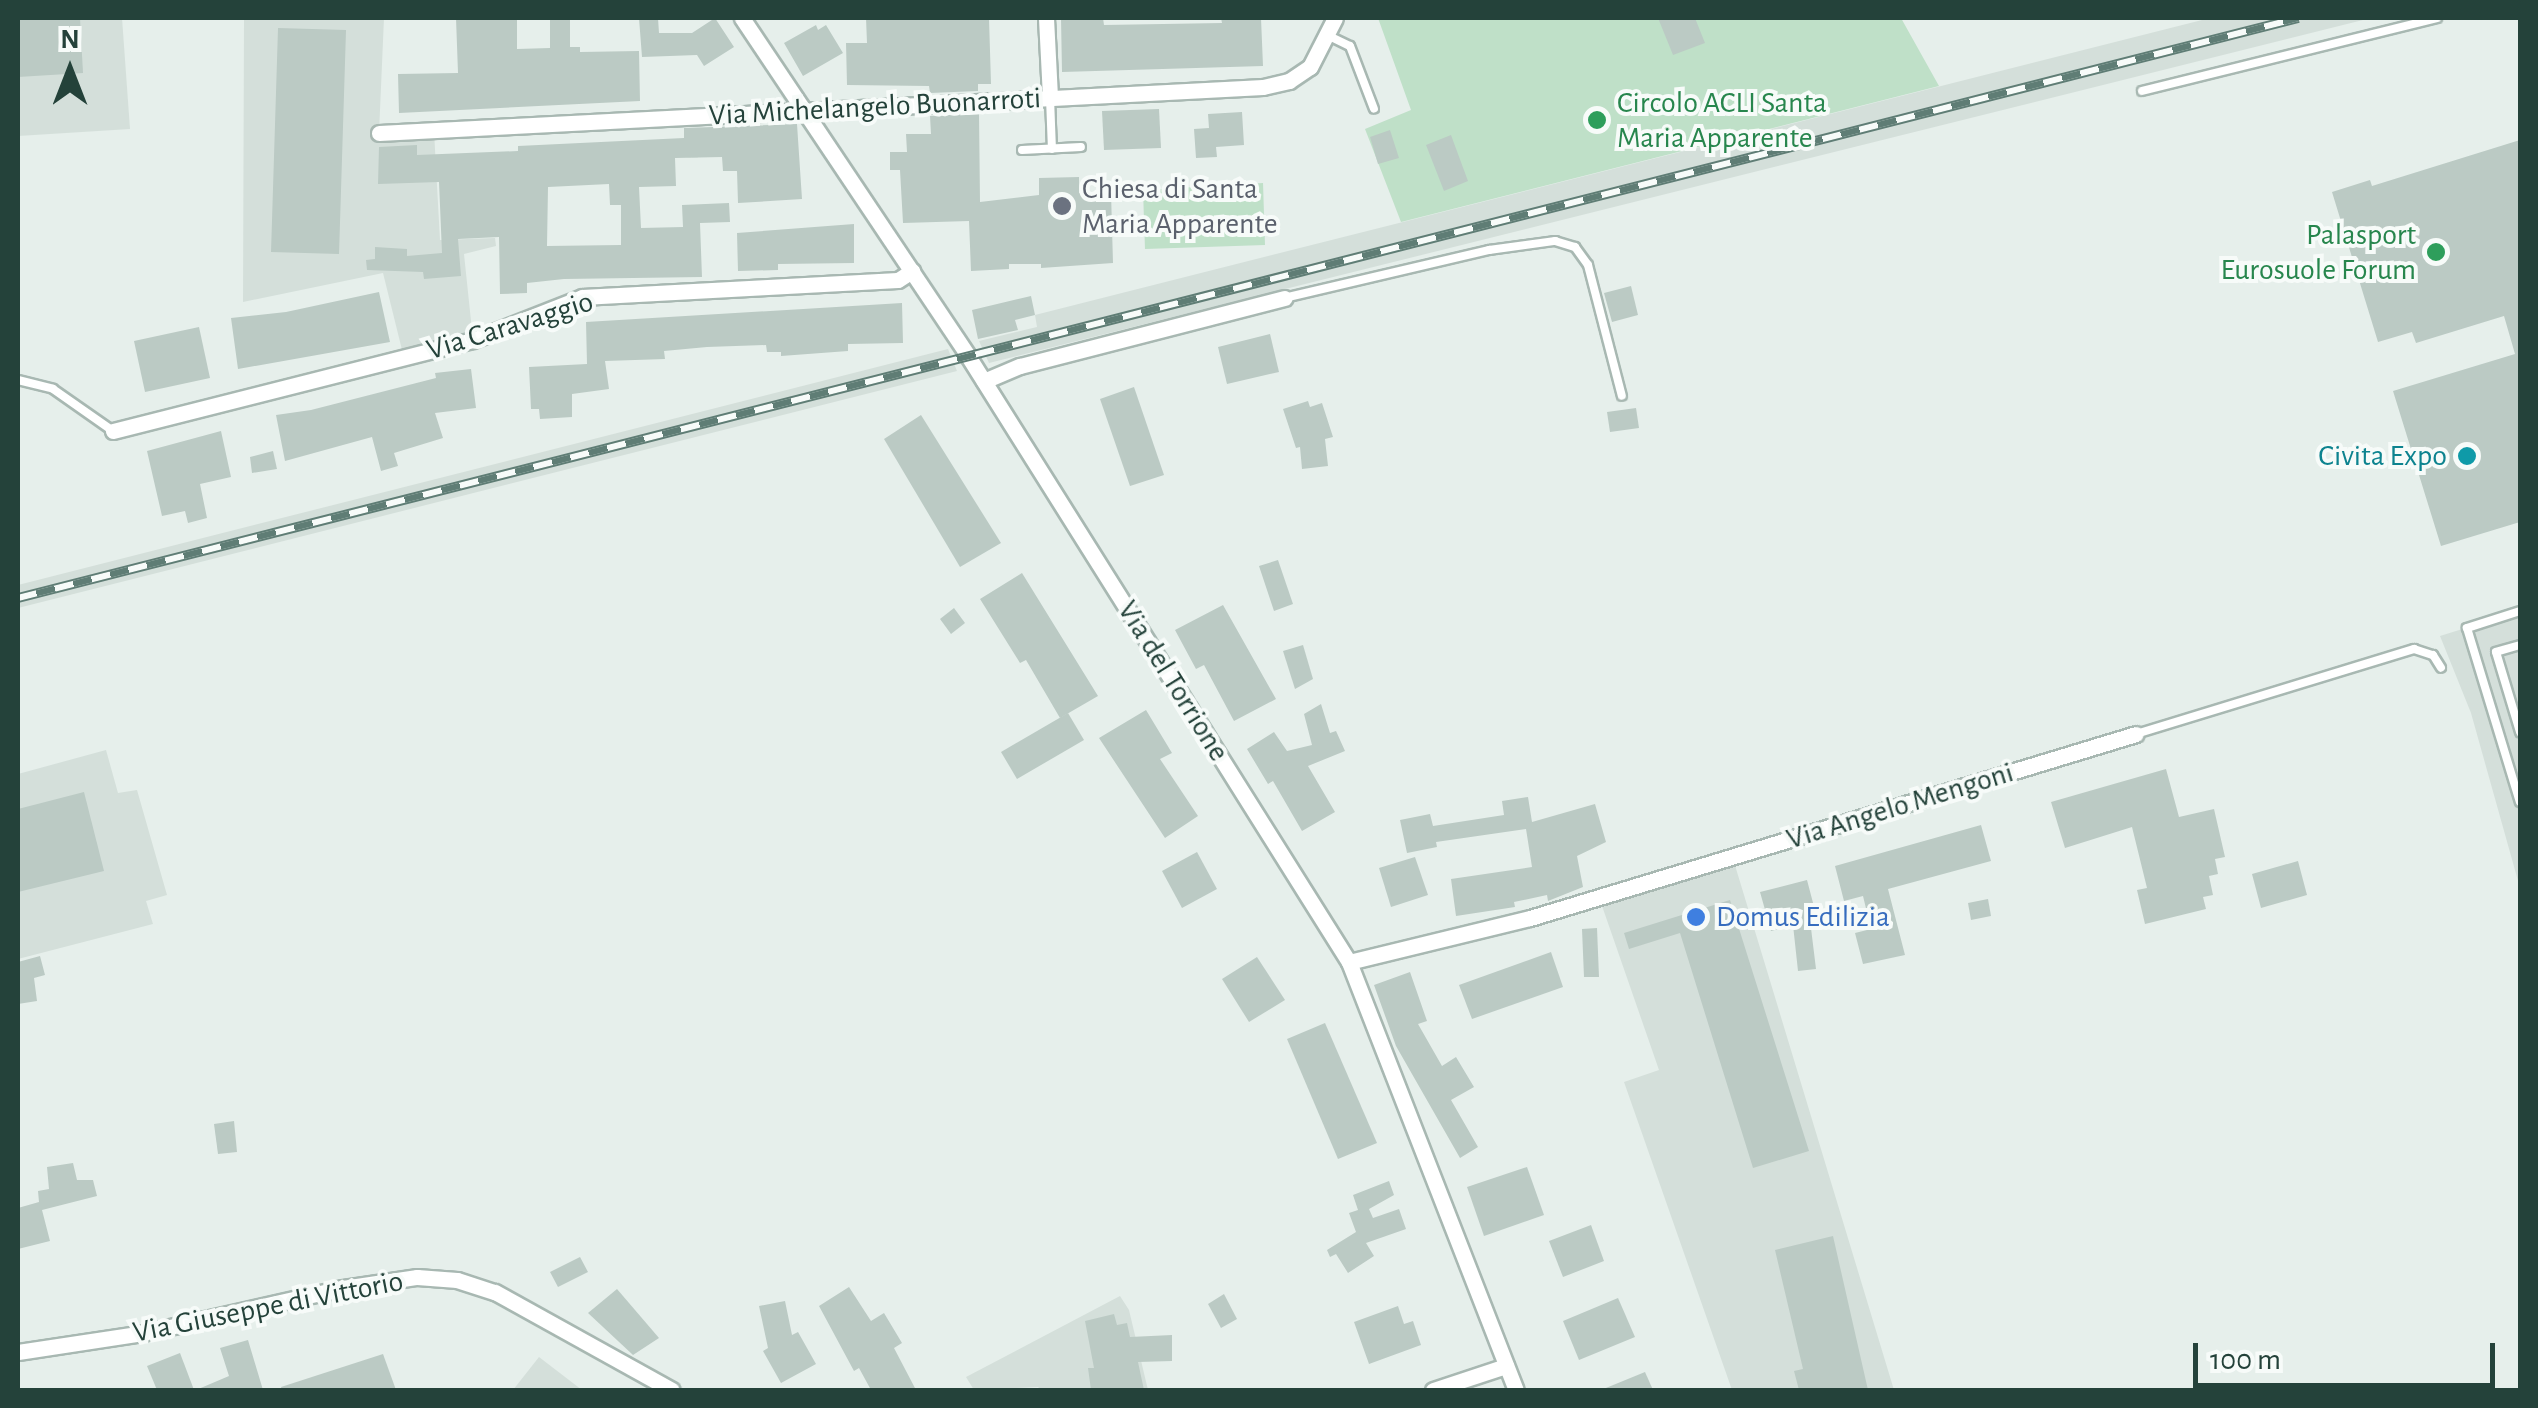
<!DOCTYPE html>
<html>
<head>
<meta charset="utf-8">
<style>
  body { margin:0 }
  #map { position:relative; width:2538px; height:1408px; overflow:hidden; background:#e6efeb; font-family:"Alegreya Sans",sans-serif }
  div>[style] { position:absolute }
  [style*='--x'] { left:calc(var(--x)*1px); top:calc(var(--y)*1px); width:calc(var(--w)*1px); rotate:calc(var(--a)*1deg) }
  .built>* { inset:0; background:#d4dfda }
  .green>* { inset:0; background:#bfe0c8 }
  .building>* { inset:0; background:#bbcac4 }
  .roads { filter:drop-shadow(2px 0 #a8b8b2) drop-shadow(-2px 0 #a8b8b2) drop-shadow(0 2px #a8b8b2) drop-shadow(0 -2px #a8b8b2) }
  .lane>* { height:8px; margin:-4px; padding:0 4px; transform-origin:4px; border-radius:4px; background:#fff }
  .street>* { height:15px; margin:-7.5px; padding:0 7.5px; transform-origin:7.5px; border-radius:7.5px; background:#fff }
  .rail>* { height:10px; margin-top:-5px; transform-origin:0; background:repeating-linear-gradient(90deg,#f7fbf9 0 19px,#5f7d75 0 38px); box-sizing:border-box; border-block:2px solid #5f7d75 }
  .dots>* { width:28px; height:28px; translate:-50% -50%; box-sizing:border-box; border:5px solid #f7fbf9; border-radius:50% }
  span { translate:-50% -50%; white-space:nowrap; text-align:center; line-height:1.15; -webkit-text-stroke:8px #f7fbf9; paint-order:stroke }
  .leisure-label { font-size:30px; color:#27864d }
  .left { translate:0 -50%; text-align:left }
  .right { translate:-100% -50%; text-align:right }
  .street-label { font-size:30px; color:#24423a }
  .worship-label { font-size:30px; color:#5b616d }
  .culture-label { font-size:30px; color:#0d838f }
  .shop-label { font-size:30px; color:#366cbe }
  .frame { position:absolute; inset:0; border:20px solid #24423a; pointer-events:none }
  .north { position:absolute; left:20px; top:20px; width:100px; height:100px; -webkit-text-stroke:8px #f7fbf9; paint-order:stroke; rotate:0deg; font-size:28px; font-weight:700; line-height:40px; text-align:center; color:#24423a }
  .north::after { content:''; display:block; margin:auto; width:35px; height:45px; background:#24423a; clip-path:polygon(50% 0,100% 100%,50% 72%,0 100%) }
  .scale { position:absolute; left:2193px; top:1343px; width:302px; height:45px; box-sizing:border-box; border:5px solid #24423a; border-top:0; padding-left:12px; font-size:30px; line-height:35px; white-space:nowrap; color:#24423a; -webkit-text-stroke:8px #f7fbf9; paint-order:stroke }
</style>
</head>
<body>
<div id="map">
  <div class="built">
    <div style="clip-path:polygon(18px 18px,122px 18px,130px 129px,18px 136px)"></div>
    <div style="clip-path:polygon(244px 18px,384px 18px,379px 133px,434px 131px,440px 240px,495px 238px,496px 246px,464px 254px,473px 340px,404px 358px,383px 273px,243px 302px)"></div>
    <div style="clip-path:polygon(2210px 18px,2371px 18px,989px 363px,979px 341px,1037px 327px,1035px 315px)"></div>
    <div style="clip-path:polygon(948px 349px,957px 371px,18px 608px,18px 585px)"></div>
    <div style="clip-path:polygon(2520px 611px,2520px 888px,2471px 713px,2440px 636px)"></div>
    <div style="clip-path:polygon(106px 750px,118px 793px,137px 790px,167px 895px,146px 901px,153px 924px,18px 959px,18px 774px)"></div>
    <div style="clip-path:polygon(1734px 862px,1894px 1390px,1732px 1390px,1624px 1082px,1659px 1070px,1601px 903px)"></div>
    <div style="clip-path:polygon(1120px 1296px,1129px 1310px,1148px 1390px,1041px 1390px,1038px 1387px,974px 1390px,966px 1377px)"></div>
    <div style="clip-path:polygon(539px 1357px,582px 1390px,513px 1390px)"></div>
  </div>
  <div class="green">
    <div style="clip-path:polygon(1378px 18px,1901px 18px,1939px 86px,1401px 222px,1365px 129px,1411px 110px)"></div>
    <div style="clip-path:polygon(1263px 183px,1265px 245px,1145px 249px,1143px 190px)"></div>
  </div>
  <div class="building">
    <div style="clip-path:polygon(18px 18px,80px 18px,83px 73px,18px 77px)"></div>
    <div style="clip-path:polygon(456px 18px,517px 18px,517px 49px,550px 48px,550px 18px,570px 18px,570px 47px,580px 47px,580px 52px,639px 51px,640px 101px,399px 113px,398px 74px,458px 73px)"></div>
    <div style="clip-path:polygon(639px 18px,658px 18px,659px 33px,692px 33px,715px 18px,734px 47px,704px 66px,697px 55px,642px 57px)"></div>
    <div style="clip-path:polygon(866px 18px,989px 18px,991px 84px,978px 84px,978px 91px,930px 93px,929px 86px,847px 85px,846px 43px,867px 43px)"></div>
    <div style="clip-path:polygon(1061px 18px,1103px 18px,1104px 25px,1222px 23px,1221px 18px,1261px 18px,1263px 66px,1062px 72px)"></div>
    <div style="clip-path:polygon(1658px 18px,1695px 18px,1705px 43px,1673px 55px)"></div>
    <div style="clip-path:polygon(816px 25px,818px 30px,826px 25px,843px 53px,803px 76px,784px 43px)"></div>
    <div style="clip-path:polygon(278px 28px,346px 30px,339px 254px,271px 252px)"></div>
    <div style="clip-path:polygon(1159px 109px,1161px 148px,1104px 150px,1102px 111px)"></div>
    <div style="clip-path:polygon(1242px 112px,1244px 145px,1216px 147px,1217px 157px,1196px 158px,1194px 129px,1209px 128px,1208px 114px)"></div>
    <div style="clip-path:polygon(979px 113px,980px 202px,1039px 195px,1039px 178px,1079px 177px,1079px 193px,1111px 192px,1113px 263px,1041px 268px,1041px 264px,1009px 264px,1009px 269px,971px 271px,969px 221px,903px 223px,900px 170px,890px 170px,890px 152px,907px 152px,906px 134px,931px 134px,930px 116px)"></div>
    <div style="clip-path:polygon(evenodd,797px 124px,802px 199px,738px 203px,737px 171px,723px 171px,722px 157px,675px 158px,676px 186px,639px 187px,641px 228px,683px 227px,682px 205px,729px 203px,730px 222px,700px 223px,702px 277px,564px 279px,527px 283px,527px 293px,500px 294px,499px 237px,458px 239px,461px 276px,424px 279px,423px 272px,367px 270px,366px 260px,375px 259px,375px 247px,407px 249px,407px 256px,442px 253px,439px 182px,378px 184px,379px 147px,417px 145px,417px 155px,518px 151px,518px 146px,684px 138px,684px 128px,797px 124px,609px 184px,610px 205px,621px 205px,621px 245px,547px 246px,548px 187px,609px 184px)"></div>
    <div style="clip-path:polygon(1390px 130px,1399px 158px,1378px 164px,1370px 137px)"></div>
    <div style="clip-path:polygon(1451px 135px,1468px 181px,1444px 191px,1426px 145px)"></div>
    <div style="clip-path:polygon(2520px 140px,2520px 522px,2441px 546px,2393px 391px,2515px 354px,2504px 316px,2416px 343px,2412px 332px,2378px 342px,2332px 192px,2370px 180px,2372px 186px)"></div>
    <div style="clip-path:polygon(854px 224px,854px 263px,778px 264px,778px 270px,738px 271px,737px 233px)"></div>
    <div style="clip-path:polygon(1631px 286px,1638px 315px,1612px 322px,1604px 293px)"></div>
    <div style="clip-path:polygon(379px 292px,390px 342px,238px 369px,231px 318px,286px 312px)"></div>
    <div style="clip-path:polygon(1031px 296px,1035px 315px,1015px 320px,1018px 330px,978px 339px,972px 310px)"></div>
    <div style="clip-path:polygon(902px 303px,903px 343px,848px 344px,848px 351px,781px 356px,781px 352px,767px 352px,766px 345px,707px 347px,664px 351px,665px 359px,605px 361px,609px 389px,572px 394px,572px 417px,540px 419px,539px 409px,531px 409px,529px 367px,587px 364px,586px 322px)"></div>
    <div style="clip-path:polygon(199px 327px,210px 378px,145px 392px,134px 341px)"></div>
    <div style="clip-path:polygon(1270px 334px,1279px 372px,1227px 384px,1218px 347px)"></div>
    <div style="clip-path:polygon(471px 369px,476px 408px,435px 413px,443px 438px,394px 453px,398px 466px,381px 471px,372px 437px,285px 461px,276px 415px,311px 410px,436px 378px,435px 373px)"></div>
    <div style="clip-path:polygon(1134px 387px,1164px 475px,1130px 486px,1100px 399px)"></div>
    <div style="clip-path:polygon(1308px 401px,1310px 407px,1322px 403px,1333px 437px,1325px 439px,1328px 466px,1302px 469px,1300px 447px,1296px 448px,1283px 409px)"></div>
    <div style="clip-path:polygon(1636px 408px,1639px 428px,1610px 432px,1607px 412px)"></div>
    <div style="clip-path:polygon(921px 415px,1001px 543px,960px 567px,884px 439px)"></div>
    <div style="clip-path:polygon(221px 431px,231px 477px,200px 484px,207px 518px,188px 523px,185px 511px,162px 516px,147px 451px)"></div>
    <div style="clip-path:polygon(273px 451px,277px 469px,252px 473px,250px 457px)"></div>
    <div style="clip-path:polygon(1278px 560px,1293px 604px,1274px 611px,1259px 566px)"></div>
    <div style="clip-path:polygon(1022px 573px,1098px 696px,1060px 718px,1026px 660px,1020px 663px,980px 599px)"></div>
    <div style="clip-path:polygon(1223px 605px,1276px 699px,1234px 721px,1204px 665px,1196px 669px,1175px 630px)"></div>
    <div style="clip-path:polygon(954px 608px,965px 623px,951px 634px,940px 619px)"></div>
    <div style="clip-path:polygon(1303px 645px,1313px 679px,1295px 689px,1283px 651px)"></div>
    <div style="clip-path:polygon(1321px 704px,1330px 733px,1336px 731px,1345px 751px,1308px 766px,1335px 812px,1302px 831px,1273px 781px,1268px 784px,1247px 749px,1274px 732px,1287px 751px,1312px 745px,1304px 714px)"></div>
    <div style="clip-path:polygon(1146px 710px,1172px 753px,1160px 759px,1198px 816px,1165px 838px,1099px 738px)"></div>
    <div style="clip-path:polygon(1068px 713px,1084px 740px,1017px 779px,1001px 752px)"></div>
    <div style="clip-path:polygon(2166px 769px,2179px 817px,2214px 809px,2225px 857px,2215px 859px,2218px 874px,2209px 876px,2213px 895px,2203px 897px,2206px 909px,2145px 924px,2137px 890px,2147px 888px,2132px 827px,2065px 848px,2051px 802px)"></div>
    <div style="clip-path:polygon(84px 792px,104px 871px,18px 892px,18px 809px)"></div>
    <div style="clip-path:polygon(1528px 797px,1532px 822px,1595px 804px,1606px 842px,1577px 856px,1583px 887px,1548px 901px,1547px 895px,1514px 902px,1515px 907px,1456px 916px,1451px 879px,1532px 867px,1526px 829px,1436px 842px,1437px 847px,1407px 853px,1400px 820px,1430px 814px,1433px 826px,1504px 815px,1502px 801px)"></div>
    <div style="clip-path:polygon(1981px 825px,1991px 861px,1888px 889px,1905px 955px,1863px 964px,1855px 933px,1871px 929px,1863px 896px,1844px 901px,1835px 866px)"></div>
    <div style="clip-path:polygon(1197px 852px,1217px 889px,1182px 908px,1162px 871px)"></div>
    <div style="clip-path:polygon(1415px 857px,1428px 895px,1391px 907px,1379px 868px)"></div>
    <div style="clip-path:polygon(2298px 861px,2307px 895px,2261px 908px,2252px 874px)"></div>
    <div style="clip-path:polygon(1807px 880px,1817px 918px,1810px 920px,1816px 969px,1798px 971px,1793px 925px,1771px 931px,1760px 892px)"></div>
    <div style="clip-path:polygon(1988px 899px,1991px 916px,1971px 920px,1968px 903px)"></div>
    <div style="clip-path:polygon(1730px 900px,1809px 1151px,1753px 1168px,1680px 933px,1629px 949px,1624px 933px)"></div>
    <div style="clip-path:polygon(1597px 928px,1599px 977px,1584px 977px,1582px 929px)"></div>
    <div style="clip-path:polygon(1551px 952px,1563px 987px,1472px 1019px,1459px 985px)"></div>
    <div style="clip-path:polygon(40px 956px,45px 975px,34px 978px,37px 1001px,18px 1004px,18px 962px)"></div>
    <div style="clip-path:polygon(1257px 957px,1285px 1000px,1249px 1022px,1222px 979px)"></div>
    <div style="clip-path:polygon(1410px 972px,1427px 1021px,1418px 1024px,1442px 1066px,1456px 1057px,1474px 1087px,1451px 1100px,1478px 1147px,1460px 1158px,1396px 1046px,1374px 985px)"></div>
    <div style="clip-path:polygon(1325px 1023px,1377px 1143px,1338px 1159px,1287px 1039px)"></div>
    <div style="clip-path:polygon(234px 1121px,237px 1152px,218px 1154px,214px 1124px)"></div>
    <div style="clip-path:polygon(73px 1163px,77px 1180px,93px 1180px,97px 1196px,42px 1210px,50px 1241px,18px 1249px,18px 1208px,39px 1202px,38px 1191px,49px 1189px,47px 1167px)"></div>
    <div style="clip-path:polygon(1527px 1167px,1544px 1215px,1484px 1236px,1467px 1187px)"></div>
    <div style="clip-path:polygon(1389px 1181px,1394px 1195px,1369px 1209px,1373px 1218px,1399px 1209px,1406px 1229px,1366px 1243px,1374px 1256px,1348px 1273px,1336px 1254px,1330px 1257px,1327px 1250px,1356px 1232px,1349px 1213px,1358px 1210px,1353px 1195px)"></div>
    <div style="clip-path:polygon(1591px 1225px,1604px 1261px,1563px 1277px,1549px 1241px)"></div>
    <div style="clip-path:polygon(1833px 1236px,1868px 1390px,1799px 1390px,1794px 1371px,1803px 1369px,1775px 1250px)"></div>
    <div style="clip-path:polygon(580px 1257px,588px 1272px,558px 1287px,550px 1272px)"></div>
    <div style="clip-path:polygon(849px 1287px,871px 1321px,884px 1313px,902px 1343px,894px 1348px,916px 1390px,871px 1390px,859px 1368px,854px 1371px,819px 1306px)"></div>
    <div style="clip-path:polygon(617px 1289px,659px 1338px,633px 1355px,588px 1313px)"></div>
    <div style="clip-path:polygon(1224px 1294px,1237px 1319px,1221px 1328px,1208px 1304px)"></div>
    <div style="clip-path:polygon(1618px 1298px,1635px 1337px,1579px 1360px,1563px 1321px)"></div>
    <div style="clip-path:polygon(785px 1301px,792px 1335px,798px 1332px,816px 1364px,781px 1383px,763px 1351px,768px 1348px,759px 1306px)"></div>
    <div style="clip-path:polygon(1398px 1306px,1404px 1324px,1413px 1321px,1421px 1345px,1369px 1364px,1354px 1322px)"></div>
    <div style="clip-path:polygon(1114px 1314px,1117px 1325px,1127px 1323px,1130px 1337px,1172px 1335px,1172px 1361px,1138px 1362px,1144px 1390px,1091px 1390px,1088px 1368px,1094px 1368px,1085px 1321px)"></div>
    <div style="clip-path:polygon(248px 1340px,263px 1390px,196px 1390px,229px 1376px,220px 1348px)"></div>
    <div style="clip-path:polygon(180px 1353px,194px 1390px,157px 1390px,147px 1366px)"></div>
    <div style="clip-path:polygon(383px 1354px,396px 1390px,282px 1390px,281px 1387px)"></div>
    <div style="clip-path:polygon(1645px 1372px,1653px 1390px,1601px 1390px)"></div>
  </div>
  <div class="roads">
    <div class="lane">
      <div style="--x:1327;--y:35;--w:25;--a:26"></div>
      <div style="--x:1350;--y:46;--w:67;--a:69.1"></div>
      <div style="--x:2142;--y:91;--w:304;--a:-13.9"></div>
      <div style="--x:1050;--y:98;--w:51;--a:87.8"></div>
      <div style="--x:1022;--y:150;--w:59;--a:-2.9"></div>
      <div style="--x:1284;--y:298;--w:211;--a:-13.2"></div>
      <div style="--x:1489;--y:250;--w:67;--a:-7.8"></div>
      <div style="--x:1555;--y:241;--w:21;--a:17"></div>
      <div style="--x:1575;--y:247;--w:22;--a:54"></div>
      <div style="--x:1588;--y:265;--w:135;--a:75.5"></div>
      <div style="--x:18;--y:380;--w:36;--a:14"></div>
      <div style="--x:53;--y:389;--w:73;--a:35"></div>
      <div style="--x:2520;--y:611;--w:56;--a:162.2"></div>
      <div style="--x:2467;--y:628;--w:182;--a:73.1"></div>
      <div style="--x:2520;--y:645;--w:25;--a:164"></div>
      <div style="--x:2496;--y:652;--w:84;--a:73.3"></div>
      <div style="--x:2136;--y:734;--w:291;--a:-17"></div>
      <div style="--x:2414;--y:649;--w:20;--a:18"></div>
      <div style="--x:2433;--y:655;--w:15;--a:58"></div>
    </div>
    <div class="street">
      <div style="--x:742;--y:18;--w:407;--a:56.2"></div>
      <div style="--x:968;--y:356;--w:716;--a:57.84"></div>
      <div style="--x:1349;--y:962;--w:459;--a:68.7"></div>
      <div style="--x:1046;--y:18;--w:80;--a:87.1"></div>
      <div style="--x:379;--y:133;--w:885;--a:-2.98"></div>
      <div style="--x:1263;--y:87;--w:27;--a:-13"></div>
      <div style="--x:1289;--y:81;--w:25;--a:-34"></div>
      <div style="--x:1310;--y:67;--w:55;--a:-63"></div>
      <div style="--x:984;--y:381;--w:39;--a:-23"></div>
      <div style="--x:1020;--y:366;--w:273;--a:-14.4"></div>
      <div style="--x:113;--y:431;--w:371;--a:-14.2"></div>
      <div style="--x:473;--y:340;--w:117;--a:-21.5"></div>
      <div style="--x:582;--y:297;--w:316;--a:-3.1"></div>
      <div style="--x:898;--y:280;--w:17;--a:-33"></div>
      <div style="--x:1349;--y:962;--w:186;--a:-13.7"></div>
      <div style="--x:1530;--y:918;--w:633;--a:-16.89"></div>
      <div style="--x:18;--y:1352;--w:126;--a:-8.6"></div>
      <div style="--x:143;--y:1333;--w:205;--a:-12.7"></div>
      <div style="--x:343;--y:1288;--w:75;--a:-8.5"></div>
      <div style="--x:417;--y:1277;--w:40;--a:4.3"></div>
      <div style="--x:457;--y:1280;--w:40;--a:18"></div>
      <div style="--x:495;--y:1292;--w:202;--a:29"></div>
      <div style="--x:1433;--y:1390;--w:77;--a:-18.2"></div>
    </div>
  </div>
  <div class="rail">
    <div style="--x:18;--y:598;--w:2353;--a:-14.27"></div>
  </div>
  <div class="dots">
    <div style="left:1597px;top:120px;background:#2e9e5b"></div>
    <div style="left:1062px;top:206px;background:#6b7280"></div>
    <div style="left:2436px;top:252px;background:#2e9e5b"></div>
    <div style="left:2467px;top:456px;background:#0f9aa8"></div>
    <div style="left:1696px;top:917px;background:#3f7fe0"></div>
  </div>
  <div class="leisure-label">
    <span class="left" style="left:1617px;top:120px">Circolo ACLI Santa<br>Maria Apparente</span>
    <span class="right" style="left:2416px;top:252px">Palasport<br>Eurosuole Forum</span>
  </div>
  <div class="street-label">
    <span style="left:875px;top:107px;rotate:-3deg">Via Michelangelo Buonarroti</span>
    <span style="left:510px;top:326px;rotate:-17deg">Via Caravaggio</span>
    <span style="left:1173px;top:681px;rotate:58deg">Via del Torrione</span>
    <span style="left:1900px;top:806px;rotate:-17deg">Via Angelo Mengoni</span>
    <span style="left:268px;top:1307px;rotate:-11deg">Via Giuseppe di Vittorio</span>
  </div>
  <div class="worship-label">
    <span class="left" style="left:1082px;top:206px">Chiesa di Santa<br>Maria Apparente</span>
  </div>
  <div class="culture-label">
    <span class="right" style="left:2447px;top:456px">Civita Expo</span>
  </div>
  <div class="shop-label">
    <span class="left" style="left:1716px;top:917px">Domus Edilizia</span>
  </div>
  <div class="frame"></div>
  <div class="north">N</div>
  <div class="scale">100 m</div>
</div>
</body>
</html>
